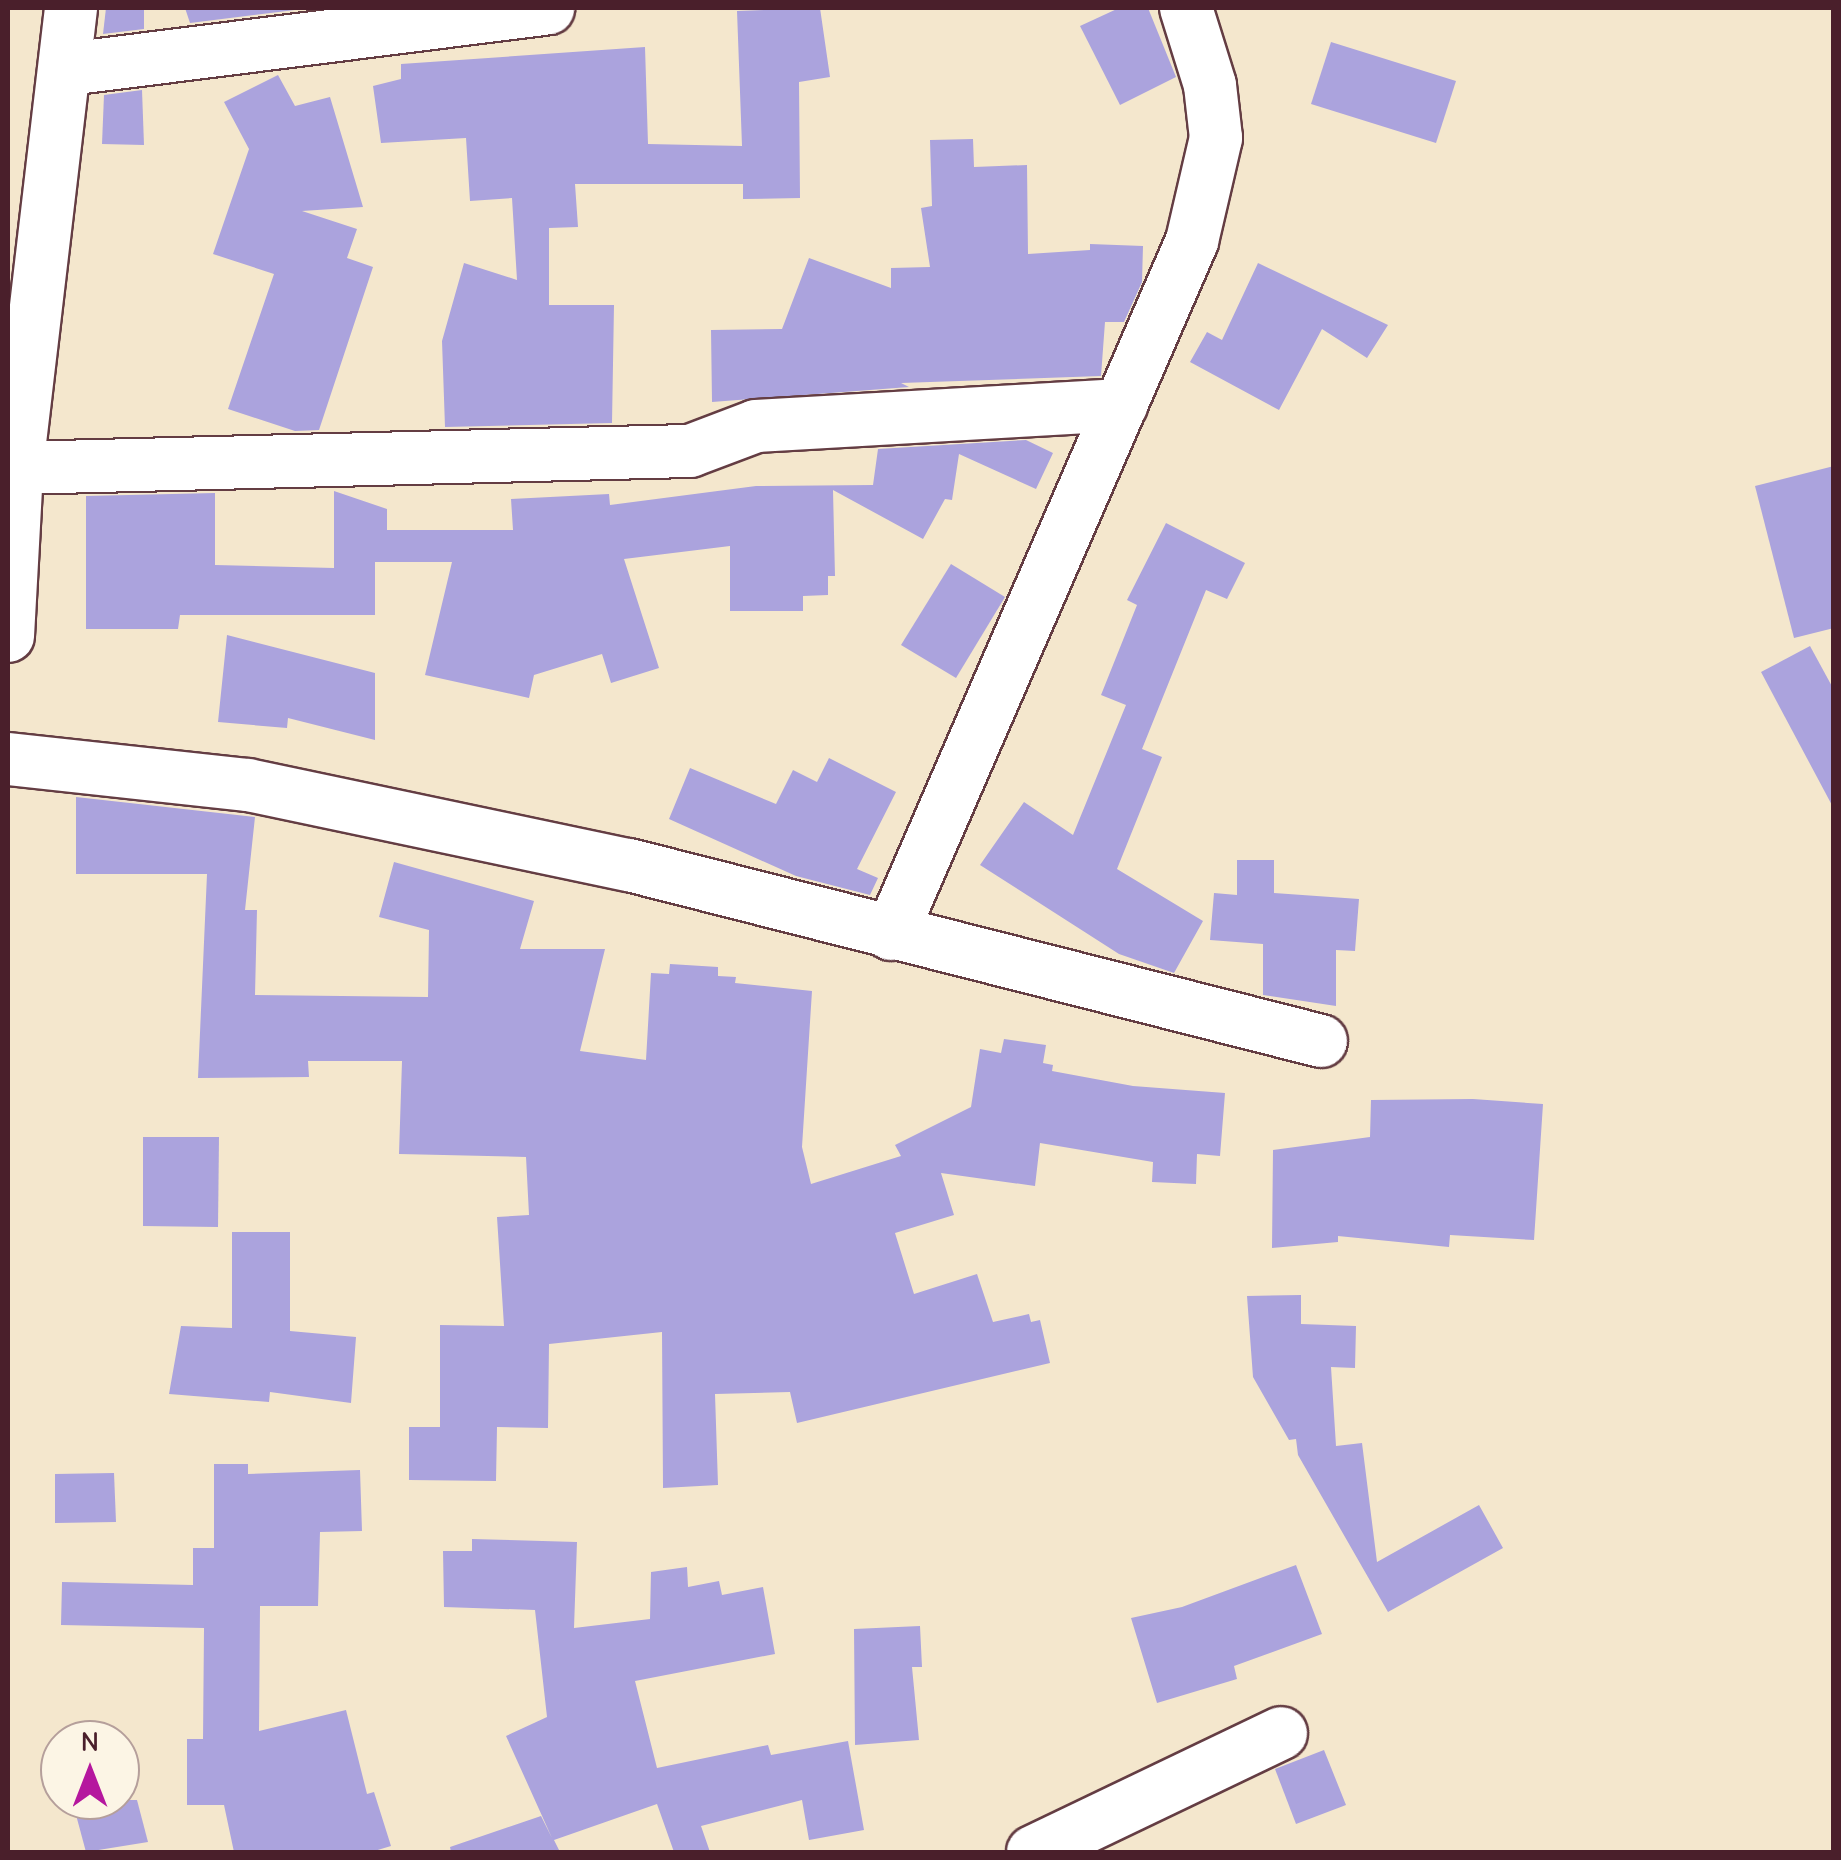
<!DOCTYPE html>
<html>
<head>
<meta charset="utf-8">
<style>
  body { margin:0 }
  #map { position:relative; width:1841px; height:1860px; overflow:hidden; background:#f4e7cd; font-family:"Comic Neue",sans-serif }
  div>[style] { position:absolute }
  [style*='--x'] { left:calc(var(--x)*1px); top:calc(var(--y)*1px); width:calc(var(--w)*1px); rotate:calc(var(--a)*1deg) }
  .building>* { inset:0; background:#aba3dd }
  .roads { filter:drop-shadow(2px 0 #643d43) drop-shadow(-2px 0 #643d43) drop-shadow(0 2px #643d43) drop-shadow(0 -2px #643d43) }
  .minor>* { height:52px; margin:-26px; padding:0 26px; transform-origin:26px; border-radius:26px; background:#fff }
  span { translate:-50% -50%; white-space:nowrap; text-align:center; line-height:1.15; -webkit-text-stroke:8px #fcf5e5; paint-order:stroke }
  .frame { position:absolute; inset:0; border:10px solid #4a1f2b; pointer-events:none }
  .north { position:absolute; left:40px; top:1720px; width:100px; height:100px; box-sizing:border-box; background:#fcf5e5; border:2px solid #b59f9b; border-radius:50%; rotate:0deg; font-size:28px; font-weight:700; line-height:40px; text-align:center; color:#4a1f2b }
  .north::after { content:''; display:block; margin:auto; width:35px; height:45px; background:#b5179e; clip-path:polygon(50% 0,100% 100%,50% 72%,0 100%) }
</style>
</head>
<body>
<div id="map">
  <div class="building">
    <div style="clip-path:polygon(106px 8px,144px 8px,144px 29px,103px 34px)"></div>
    <div style="clip-path:polygon(185px 8px,311px 8px,190px 23px)"></div>
    <div style="clip-path:polygon(820px 8px,830px 77px,799px 82px,800px 198px,743px 199px,743px 184px,575px 184px,578px 227px,549px 228px,549px 305px,614px 305px,612px 423px,445px 427px,442px 341px,464px 263px,517px 280px,512px 198px,470px 201px,466px 138px,381px 143px,373px 86px,401px 79px,401px 64px,645px 47px,648px 144px,742px 146px,737px 11px)"></div>
    <div style="clip-path:polygon(1119px 8px,1148px 8px,1176px 77px,1120px 105px,1080px 26px)"></div>
    <div style="clip-path:polygon(1331px 42px,1456px 81px,1436px 143px,1311px 104px)"></div>
    <div style="clip-path:polygon(278px 75px,295px 106px,330px 97px,363px 207px,302px 211px,357px 229px,347px 258px,373px 267px,319px 430px,295px 431px,228px 409px,274px 274px,213px 254px,249px 149px,224px 102px)"></div>
    <div style="clip-path:polygon(142px 90px,144px 145px,102px 144px,104px 95px)"></div>
    <div style="clip-path:polygon(973px 139px,974px 167px,1027px 165px,1028px 254px,1090px 250px,1090px 244px,1143px 246px,1142px 282px,1124px 322px,1105px 322px,1101px 376px,901px 383px,909px 387px,712px 402px,711px 330px,782px 329px,809px 258px,891px 288px,891px 268px,930px 267px,921px 208px,932px 206px,930px 140px)"></div>
    <div style="clip-path:polygon(1258px 263px,1388px 325px,1367px 358px,1322px 329px,1279px 410px,1190px 362px,1207px 332px,1222px 340px)"></div>
    <div style="clip-path:polygon(1026px 440px,1053px 453px,1036px 489px,959px 454px,952px 500px,945px 499px,923px 539px,833px 490px,835px 576px,828px 576px,828px 595px,803px 596px,803px 611px,730px 611px,730px 546px,624px 559px,659px 668px,611px 683px,602px 654px,534px 675px,529px 698px,425px 675px,452px 562px,375px 562px,375px 615px,180px 615px,178px 629px,86px 629px,86px 496px,215px 493px,215px 565px,334px 568px,334px 491px,387px 509px,387px 530px,513px 530px,511px 499px,609px 494px,610px 505px,756px 486px,873px 485px,878px 449px)"></div>
    <div style="clip-path:polygon(1834px 466px,1834px 628px,1794px 638px,1755px 486px)"></div>
    <div style="clip-path:polygon(1166px 523px,1245px 563px,1227px 599px,1206px 590px,1142px 749px,1162px 757px,1117px 869px,1203px 921px,1174px 973px,1119px 954px,980px 865px,1024px 802px,1073px 835px,1126px 705px,1101px 695px,1137px 605px,1127px 600px)"></div>
    <div style="clip-path:polygon(951px 564px,1005px 597px,956px 678px,901px 645px)"></div>
    <div style="clip-path:polygon(227px 635px,375px 673px,375px 740px,288px 718px,287px 728px,218px 722px)"></div>
    <div style="clip-path:polygon(1810px 646px,1834px 690px,1834px 809px,1761px 672px)"></div>
    <div style="clip-path:polygon(829px 758px,896px 792px,857px 869px,878px 878px,870px 895px,796px 876px,669px 819px,690px 768px,776px 804px,793px 770px,817px 782px)"></div>
    <div style="clip-path:polygon(76px 797px,255px 817px,245px 910px,257px 910px,255px 995px,428px 997px,429px 930px,379px 917px,394px 862px,534px 901px,520px 949px,605px 949px,580px 1051px,646px 1060px,651px 973px,669px 974px,670px 964px,718px 967px,718px 976px,736px 977px,735px 983px,812px 991px,802px 1147px,811px 1184px,901px 1156px,895px 1145px,971px 1107px,980px 1049px,1001px 1053px,1004px 1039px,1046px 1045px,1043px 1063px,1053px 1065px,1052px 1071px,1133px 1086px,1225px 1093px,1220px 1156px,1197px 1154px,1196px 1184px,1152px 1182px,1153px 1162px,1040px 1143px,1035px 1186px,941px 1173px,954px 1215px,895px 1233px,914px 1294px,977px 1274px,993px 1322px,1029px 1314px,1031px 1322px,1040px 1320px,1050px 1363px,797px 1423px,790px 1392px,715px 1394px,718px 1485px,663px 1488px,662px 1332px,549px 1344px,548px 1428px,497px 1427px,496px 1481px,409px 1480px,409px 1427px,440px 1427px,440px 1325px,504px 1326px,497px 1217px,529px 1215px,526px 1157px,399px 1154px,402px 1061px,308px 1061px,309px 1077px,198px 1078px,207px 874px,76px 874px)"></div>
    <div style="clip-path:polygon(1237px 860px,1274px 860px,1274px 893px,1359px 899px,1355px 951px,1336px 950px,1336px 1006px,1263px 995px,1263px 944px,1210px 940px,1214px 893px,1237px 895px)"></div>
    <div style="clip-path:polygon(1473px 1099px,1543px 1104px,1534px 1240px,1450px 1235px,1449px 1247px,1338px 1236px,1338px 1242px,1272px 1248px,1273px 1150px,1370px 1137px,1371px 1100px)"></div>
    <div style="clip-path:polygon(143px 1137px,219px 1137px,218px 1227px,143px 1226px)"></div>
    <div style="clip-path:polygon(232px 1232px,290px 1232px,290px 1331px,356px 1337px,351px 1403px,270px 1392px,269px 1402px,169px 1394px,181px 1326px,232px 1328px)"></div>
    <div style="clip-path:polygon(1301px 1295px,1301px 1324px,1356px 1326px,1355px 1368px,1331px 1367px,1336px 1446px,1362px 1443px,1377px 1562px,1479px 1505px,1503px 1548px,1388px 1612px,1298px 1455px,1296px 1439px,1289px 1440px,1253px 1377px,1247px 1296px)"></div>
    <div style="clip-path:polygon(214px 1464px,248px 1464px,248px 1474px,360px 1470px,362px 1531px,320px 1532px,318px 1606px,260px 1606px,259px 1731px,346px 1710px,367px 1794px,374px 1792px,391px 1846px,371px 1852px,234px 1852px,224px 1805px,187px 1805px,187px 1739px,203px 1739px,204px 1628px,61px 1625px,62px 1582px,193px 1585px,193px 1548px,214px 1548px)"></div>
    <div style="clip-path:polygon(114px 1473px,116px 1522px,55px 1523px,55px 1474px)"></div>
    <div style="clip-path:polygon(472px 1539px,577px 1542px,574px 1628px,650px 1619px,651px 1572px,687px 1567px,688px 1587px,719px 1581px,722px 1595px,763px 1587px,775px 1654px,635px 1681px,657px 1768px,768px 1745px,771px 1755px,848px 1741px,864px 1830px,809px 1840px,802px 1800px,701px 1826px,710px 1852px,674px 1852px,657px 1804px,554px 1840px,560px 1852px,451px 1852px,450px 1847px,541px 1816px,552px 1838px,506px 1736px,547px 1717px,535px 1610px,444px 1607px,443px 1551px,472px 1551px)"></div>
    <div style="clip-path:polygon(1296px 1565px,1322px 1634px,1234px 1666px,1237px 1679px,1157px 1703px,1131px 1618px,1182px 1607px)"></div>
    <div style="clip-path:polygon(920px 1626px,922px 1667px,912px 1667px,919px 1740px,855px 1745px,854px 1629px)"></div>
    <div style="clip-path:polygon(1324px 1750px,1346px 1805px,1296px 1824px,1275px 1769px)"></div>
    <div style="clip-path:polygon(72px 1800px,137px 1800px,148px 1842px,86px 1852px)"></div>
  </div>
  <div class="roads">
    <div class="minor">
      <div style="--x:68;--y:69;--w:484;--a:-7.2"></div>
      <div style="--x:17;--y:468;--w:673;--a:-1.45"></div>
      <div style="--x:690;--y:451;--w:71;--a:-20.7"></div>
      <div style="--x:756;--y:426;--w:366;--a:-3.3"></div>
      <div style="--x:8;--y:636;--w:168;--a:-86.9"></div>
      <div style="--x:17;--y:468;--w:463;--a:-83.3"></div>
      <div style="--x:8;--y:759;--w:241;--a:6.2"></div>
      <div style="--x:248;--y:785;--w:389;--a:11.9"></div>
      <div style="--x:629;--y:865;--w:714;--a:14.27"></div>
      <div style="--x:891;--y:934;--w:756;--a:-66.52"></div>
      <div style="--x:1192;--y:241;--w:106;--a:-76.9"></div>
      <div style="--x:1216;--y:138;--w:53;--a:-96.5"></div>
      <div style="--x:1210;--y:85;--w:81;--a:-107.3"></div>
      <div style="--x:1033;--y:1852;--w:275;--a:-25.6"></div>
    </div>
  </div>
  <div class="frame"></div>
  <div class="north">N</div>
</div>
</body>
</html>
